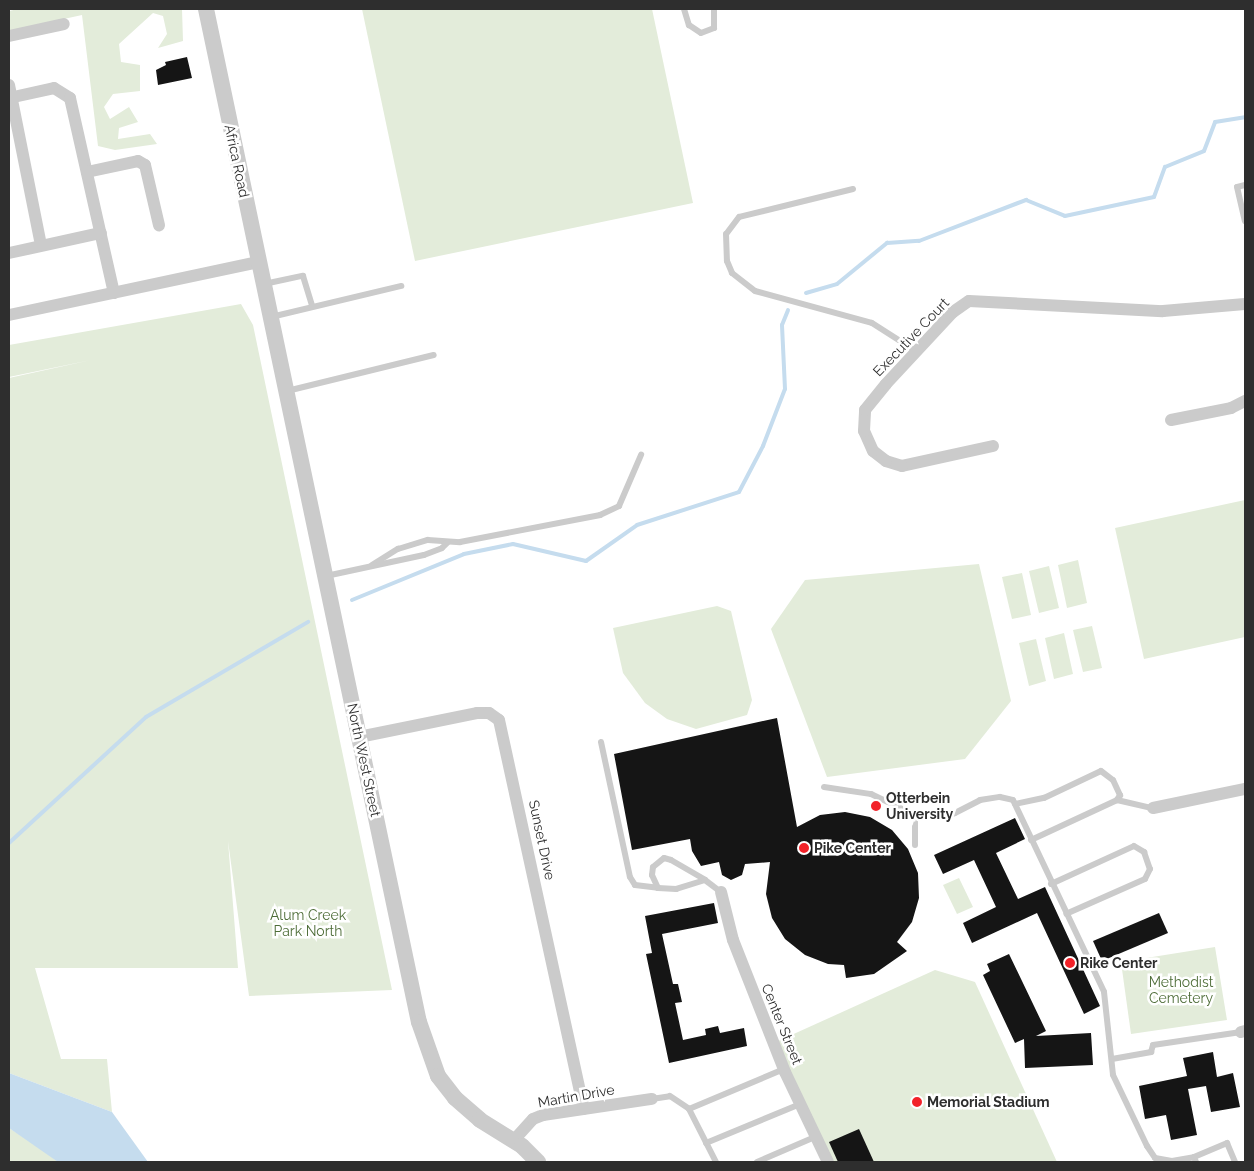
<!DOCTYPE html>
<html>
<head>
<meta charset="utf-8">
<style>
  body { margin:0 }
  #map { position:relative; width:1254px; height:1171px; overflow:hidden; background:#fff; font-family:Raleway,sans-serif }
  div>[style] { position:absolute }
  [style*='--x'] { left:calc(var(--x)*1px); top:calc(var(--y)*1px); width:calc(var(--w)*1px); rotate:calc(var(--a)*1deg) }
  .green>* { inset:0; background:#e3ecda }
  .water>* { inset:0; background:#c5dcee }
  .stream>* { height:4px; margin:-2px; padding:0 2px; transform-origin:2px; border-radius:2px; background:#c5dcee }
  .building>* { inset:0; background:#151515 }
  .service>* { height:6px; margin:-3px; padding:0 3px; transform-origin:3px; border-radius:3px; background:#cbcbcb }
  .minor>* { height:12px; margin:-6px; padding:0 6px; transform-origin:6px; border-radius:6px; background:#cbcbcb }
  .tertiary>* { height:16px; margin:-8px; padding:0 8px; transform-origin:8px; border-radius:8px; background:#cbcbcb }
  .dots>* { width:14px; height:14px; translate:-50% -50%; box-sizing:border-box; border:2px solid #fff; border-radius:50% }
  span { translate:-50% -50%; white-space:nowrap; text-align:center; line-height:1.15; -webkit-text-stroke:5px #fff; paint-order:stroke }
  .street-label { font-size:14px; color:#2e2e2e }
  .poi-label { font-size:14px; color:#2e2e2e; font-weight:700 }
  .left { translate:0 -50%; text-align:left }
  .park-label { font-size:14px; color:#4e6d38 }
  .frame { position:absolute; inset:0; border:10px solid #2e2e2e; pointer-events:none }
</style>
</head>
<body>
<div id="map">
  <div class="green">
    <div style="clip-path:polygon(18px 9px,182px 9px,183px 41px,158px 48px,167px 34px,163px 16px,153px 13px,119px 44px,121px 62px,140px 65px,140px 91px,113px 94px,104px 107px,110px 119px,129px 107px,138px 122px,119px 128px,118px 139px,150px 134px,157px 144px,115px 150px,98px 146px,82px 15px,9px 31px,9px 11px)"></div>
    <div style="clip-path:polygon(362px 9px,652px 9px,693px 203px,415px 261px)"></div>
    <div style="clip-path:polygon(241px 304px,253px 325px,392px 990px,249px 996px,228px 841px,238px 968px,35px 968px,61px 1059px,107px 1059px,112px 1112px,9px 1073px,9px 378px,91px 360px,9px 377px,9px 345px)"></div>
    <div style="clip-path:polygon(1245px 500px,1245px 637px,1144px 659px,1115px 528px)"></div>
    <div style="clip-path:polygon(1078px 560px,1087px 603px,1067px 608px,1058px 565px)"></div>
    <div style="clip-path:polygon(979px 564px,1011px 701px,965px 759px,827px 777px,771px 629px,805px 580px)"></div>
    <div style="clip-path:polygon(1049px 566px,1059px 608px,1039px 613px,1029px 571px)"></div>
    <div style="clip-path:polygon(1022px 573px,1031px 615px,1012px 619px,1002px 577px)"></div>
    <div style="clip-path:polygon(717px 606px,731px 611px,752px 700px,747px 715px,696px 729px,667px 719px,645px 703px,623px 673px,613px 628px)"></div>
    <div style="clip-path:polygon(1092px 626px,1102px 668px,1083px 672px,1073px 630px)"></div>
    <div style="clip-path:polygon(1064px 633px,1073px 674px,1054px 679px,1045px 638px)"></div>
    <div style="clip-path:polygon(1036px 639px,1046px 681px,1029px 686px,1019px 643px)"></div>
    <div style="clip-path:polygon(959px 878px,973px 907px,957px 914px,943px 885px)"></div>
    <div style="clip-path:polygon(1215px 947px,1227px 1020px,1131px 1034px,1121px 962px)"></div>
    <div style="clip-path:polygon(935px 970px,975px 982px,1057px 1162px,831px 1162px,776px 1042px)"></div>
    <div style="clip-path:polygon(9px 1128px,42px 1149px,58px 1162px,9px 1162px)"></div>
  </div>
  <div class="water">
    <div style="clip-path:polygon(9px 1073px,112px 1112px,148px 1162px,58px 1162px,9px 1128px)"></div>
  </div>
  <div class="stream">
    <div style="--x:806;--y:293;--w:32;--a:-16"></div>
    <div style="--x:837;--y:284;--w:65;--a:-39.4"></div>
    <div style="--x:887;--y:243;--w:32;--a:-4"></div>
    <div style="--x:919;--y:241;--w:115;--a:-21"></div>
    <div style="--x:1026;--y:200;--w:42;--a:22.3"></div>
    <div style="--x:1065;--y:216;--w:91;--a:-12.1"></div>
    <div style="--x:1154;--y:197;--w:32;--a:-70"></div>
    <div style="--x:1165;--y:167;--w:42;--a:-22.3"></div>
    <div style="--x:1204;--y:151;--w:31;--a:-69"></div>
    <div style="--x:1215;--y:122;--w:30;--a:-9"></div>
    <div style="--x:352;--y:600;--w:121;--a:-22.3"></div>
    <div style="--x:464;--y:554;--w:50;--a:-11.5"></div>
    <div style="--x:513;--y:544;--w:75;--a:13.1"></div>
    <div style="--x:586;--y:561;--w:62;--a:-35.2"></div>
    <div style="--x:637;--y:525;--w:107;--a:-17.9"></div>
    <div style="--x:739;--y:492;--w:52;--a:-62.4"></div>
    <div style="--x:763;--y:446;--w:61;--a:-68.9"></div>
    <div style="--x:785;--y:389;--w:64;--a:-92.7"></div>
    <div style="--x:782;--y:325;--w:16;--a:-68"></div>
    <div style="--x:9;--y:843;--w:186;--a:-42.6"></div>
    <div style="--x:146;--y:717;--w:188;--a:-30.4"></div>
  </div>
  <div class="building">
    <div style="clip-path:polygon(187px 57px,192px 78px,158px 85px,156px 70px,166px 65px,165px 62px)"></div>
    <div style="clip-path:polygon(777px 718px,797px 827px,820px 815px,845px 812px,870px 817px,892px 830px,908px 849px,918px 873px,919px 898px,912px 922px,897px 942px,907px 951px,874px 974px,846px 978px,844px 965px,828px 964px,805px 955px,785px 939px,772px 918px,766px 894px,770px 862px,745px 864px,742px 875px,731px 880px,722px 875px,719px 862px,701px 866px,692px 851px,690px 839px,632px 850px,614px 754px)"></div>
    <div style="clip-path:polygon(1015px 818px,1025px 839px,996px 853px,1018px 899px,1045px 887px,1100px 1006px,1084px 1014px,1037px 913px,972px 943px,963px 923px,996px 907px,974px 860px,943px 874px,934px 855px)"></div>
    <div style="clip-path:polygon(714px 903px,718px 923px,662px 934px,673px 984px,678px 984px,682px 1002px,675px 1003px,683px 1040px,706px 1035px,705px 1029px,718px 1026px,720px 1033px,744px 1028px,747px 1046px,669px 1063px,646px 954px,652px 953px,645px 916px)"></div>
    <div style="clip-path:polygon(1159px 913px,1168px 933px,1102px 961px,1093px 941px)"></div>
    <div style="clip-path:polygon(1009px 954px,1046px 1031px,1036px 1036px,1091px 1033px,1093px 1065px,1025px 1068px,1024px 1039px,1015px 1043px,983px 975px,990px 971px,987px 964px)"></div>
    <div style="clip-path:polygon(1213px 1052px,1217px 1077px,1233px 1073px,1240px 1107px,1211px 1112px,1206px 1086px,1188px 1089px,1197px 1135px,1171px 1140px,1166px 1115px,1145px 1119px,1139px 1086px,1187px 1076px,1183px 1058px)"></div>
    <div style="clip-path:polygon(859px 1129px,874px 1162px,838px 1162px,829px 1142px)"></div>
  </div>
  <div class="service">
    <div style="--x:684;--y:9;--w:17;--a:73"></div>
    <div style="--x:689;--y:25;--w:14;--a:34"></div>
    <div style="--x:701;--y:33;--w:14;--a:-21"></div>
    <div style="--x:714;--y:28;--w:19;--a:-90"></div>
    <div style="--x:1245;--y:185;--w:8;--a:166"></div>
    <div style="--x:1237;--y:187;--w:35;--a:77"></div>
    <div style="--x:853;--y:189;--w:117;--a:166.2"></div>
    <div style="--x:739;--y:217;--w:21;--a:127"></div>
    <div style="--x:726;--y:234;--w:27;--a:88"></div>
    <div style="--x:727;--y:261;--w:13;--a:67"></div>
    <div style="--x:732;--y:273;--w:29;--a:38"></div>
    <div style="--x:755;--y:291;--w:121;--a:15.3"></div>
    <div style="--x:872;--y:323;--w:52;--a:32.5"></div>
    <div style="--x:264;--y:284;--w:40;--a:-12"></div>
    <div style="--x:303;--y:276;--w:31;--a:73"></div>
    <div style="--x:271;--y:317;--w:134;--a:-13.4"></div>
    <div style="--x:287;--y:391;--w:151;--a:-13.8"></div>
    <div style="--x:372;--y:565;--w:31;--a:-32"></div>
    <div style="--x:398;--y:549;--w:31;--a:-17"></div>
    <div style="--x:428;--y:540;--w:32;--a:4"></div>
    <div style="--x:460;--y:542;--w:143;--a:-10.9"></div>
    <div style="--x:600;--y:515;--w:21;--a:-25"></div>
    <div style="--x:619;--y:506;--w:56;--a:-66.7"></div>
    <div style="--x:326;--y:576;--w:100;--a:-12.1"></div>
    <div style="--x:424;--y:555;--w:19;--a:-21"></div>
    <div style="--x:442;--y:548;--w:8;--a:-45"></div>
    <div style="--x:601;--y:742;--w:138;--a:77.9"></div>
    <div style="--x:630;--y:877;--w:9;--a:58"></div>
    <div style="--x:635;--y:885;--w:23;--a:7"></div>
    <div style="--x:824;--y:787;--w:48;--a:8.5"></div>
    <div style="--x:871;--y:794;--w:49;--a:25.5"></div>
    <div style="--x:915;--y:815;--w:20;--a:6"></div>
    <div style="--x:935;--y:817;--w:20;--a:-11"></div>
    <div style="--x:955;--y:813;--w:28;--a:-27"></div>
    <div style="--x:980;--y:800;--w:20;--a:-9"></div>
    <div style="--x:1000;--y:797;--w:13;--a:13"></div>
    <div style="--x:1013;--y:800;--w:212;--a:64.6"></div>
    <div style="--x:1104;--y:992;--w:83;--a:83.8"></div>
    <div style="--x:1113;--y:1075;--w:79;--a:64.4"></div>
    <div style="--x:1147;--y:1146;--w:14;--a:56"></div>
    <div style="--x:1155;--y:1158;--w:17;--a:10"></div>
    <div style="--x:1172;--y:1161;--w:22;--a:-10"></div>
    <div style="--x:1194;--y:1157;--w:5;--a:68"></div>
    <div style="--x:1015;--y:804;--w:30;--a:-12"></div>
    <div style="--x:1044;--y:798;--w:63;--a:-25.3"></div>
    <div style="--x:1101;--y:771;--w:15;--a:37"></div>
    <div style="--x:1113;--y:780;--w:17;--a:65"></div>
    <div style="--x:1120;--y:795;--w:6;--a:121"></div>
    <div style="--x:1117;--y:800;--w:37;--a:13"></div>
    <div style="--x:915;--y:815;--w:30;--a:90"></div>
    <div style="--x:1031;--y:840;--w:95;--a:-24.9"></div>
    <div style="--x:705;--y:880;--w:30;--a:163"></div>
    <div style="--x:676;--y:889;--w:18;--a:-177"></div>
    <div style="--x:658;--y:888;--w:14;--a:-115"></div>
    <div style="--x:652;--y:875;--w:8;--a:-83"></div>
    <div style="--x:653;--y:867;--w:14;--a:-39"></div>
    <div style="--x:664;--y:858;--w:7;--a:16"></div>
    <div style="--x:671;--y:860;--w:39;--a:30"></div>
    <div style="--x:705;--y:880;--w:20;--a:37"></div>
    <div style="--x:1051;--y:884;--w:91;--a:-24.6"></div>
    <div style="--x:1134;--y:846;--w:12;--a:31"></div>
    <div style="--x:1144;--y:852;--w:18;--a:71"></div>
    <div style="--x:1150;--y:869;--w:11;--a:117"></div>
    <div style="--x:1145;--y:879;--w:86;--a:156.1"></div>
    <div style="--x:1112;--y:1059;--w:40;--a:-10"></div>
    <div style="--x:1151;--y:1052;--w:7;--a:-74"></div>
    <div style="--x:1153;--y:1045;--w:89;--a:-8.4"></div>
    <div style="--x:652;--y:1099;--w:18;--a:-9"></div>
    <div style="--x:670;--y:1096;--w:23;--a:34"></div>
    <div style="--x:689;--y:1109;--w:59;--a:63"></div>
    <div style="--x:689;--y:1109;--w:103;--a:-22.8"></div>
    <div style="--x:706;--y:1143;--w:102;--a:-22.5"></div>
    <div style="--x:1194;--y:1157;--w:36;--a:-23"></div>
    <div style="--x:1227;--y:1143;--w:21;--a:67"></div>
    <div style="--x:757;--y:1162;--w:63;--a:-23.3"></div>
  </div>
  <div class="minor">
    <div style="--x:9;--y:36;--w:56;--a:-12.3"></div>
    <div style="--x:9;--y:85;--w:163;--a:78.7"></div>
    <div style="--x:9;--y:98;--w:46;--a:-12.5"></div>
    <div style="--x:54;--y:88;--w:19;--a:32"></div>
    <div style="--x:70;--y:98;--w:200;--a:77.3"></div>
    <div style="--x:87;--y:172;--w:52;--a:-12.2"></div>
    <div style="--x:138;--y:161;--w:8;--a:30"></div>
    <div style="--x:145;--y:165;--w:62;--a:76.9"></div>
    <div style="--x:9;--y:253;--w:94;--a:-12.3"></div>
    <div style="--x:9;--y:315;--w:255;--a:-12"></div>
    <div style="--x:1171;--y:420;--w:61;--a:-11.3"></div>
    <div style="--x:1231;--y:408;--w:16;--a:-27"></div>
    <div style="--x:993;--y:446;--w:93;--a:167.6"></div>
    <div style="--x:902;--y:466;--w:17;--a:-163"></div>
    <div style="--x:886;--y:461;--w:16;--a:-142"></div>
    <div style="--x:873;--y:451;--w:22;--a:-114"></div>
    <div style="--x:864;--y:431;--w:21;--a:-87"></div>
    <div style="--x:865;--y:410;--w:33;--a:-51"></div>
    <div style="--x:886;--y:384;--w:98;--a:-47.1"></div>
    <div style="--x:953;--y:312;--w:19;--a:-35"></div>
    <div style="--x:969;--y:301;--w:194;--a:3"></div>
    <div style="--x:1163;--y:311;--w:82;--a:-4.9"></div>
    <div style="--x:359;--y:737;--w:120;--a:-11.5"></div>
    <div style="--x:477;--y:713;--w:12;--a:0"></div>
    <div style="--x:489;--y:713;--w:12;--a:35"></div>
    <div style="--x:499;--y:720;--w:398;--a:77.7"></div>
    <div style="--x:1153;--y:808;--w:94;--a:-11.7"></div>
    <div style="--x:721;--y:892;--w:49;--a:76"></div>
    <div style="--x:733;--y:940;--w:142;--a:68.5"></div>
    <div style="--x:785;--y:1072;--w:100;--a:64.5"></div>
    <div style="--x:1241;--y:1032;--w:4;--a:-14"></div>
    <div style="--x:514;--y:1140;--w:28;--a:-48"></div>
    <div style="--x:533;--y:1119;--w:11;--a:-22"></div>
    <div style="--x:543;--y:1115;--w:110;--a:-8.4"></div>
  </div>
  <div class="tertiary">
    <div style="--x:206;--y:9;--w:1035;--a:78.13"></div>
    <div style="--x:419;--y:1022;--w:57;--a:70.6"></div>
    <div style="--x:438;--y:1076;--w:28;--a:52"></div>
    <div style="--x:455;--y:1098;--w:33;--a:41"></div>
    <div style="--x:480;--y:1120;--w:49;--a:31.8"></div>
    <div style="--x:522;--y:1146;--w:23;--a:45"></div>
  </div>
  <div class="dots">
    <div style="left:876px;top:806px;background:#f22229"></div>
    <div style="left:804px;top:848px;background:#f22229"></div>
    <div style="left:1070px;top:963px;background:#f22229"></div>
    <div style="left:917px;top:1102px;background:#f22229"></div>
  </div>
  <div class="street-label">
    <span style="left:237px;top:161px;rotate:78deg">Africa Road</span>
    <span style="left:911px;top:337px;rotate:-46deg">Executive Court</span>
    <span style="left:364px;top:760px;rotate:78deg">North West Street</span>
    <span style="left:542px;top:840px;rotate:78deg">Sunset Drive</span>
    <span style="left:782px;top:1024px;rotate:68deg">Center Street</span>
    <span style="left:576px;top:1096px;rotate:-10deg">Martin Drive</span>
  </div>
  <div class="poi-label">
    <span class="left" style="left:886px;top:806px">Otterbein<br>University</span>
    <span class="left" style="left:814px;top:848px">Pike Center</span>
    <span class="left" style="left:1080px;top:963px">Rike Center</span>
    <span class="left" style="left:927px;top:1102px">Memorial Stadium</span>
  </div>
  <div class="park-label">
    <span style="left:308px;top:923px">Alum Creek<br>Park North</span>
    <span style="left:1181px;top:990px">Methodist<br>Cemetery</span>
  </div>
  <div class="frame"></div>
</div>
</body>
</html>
